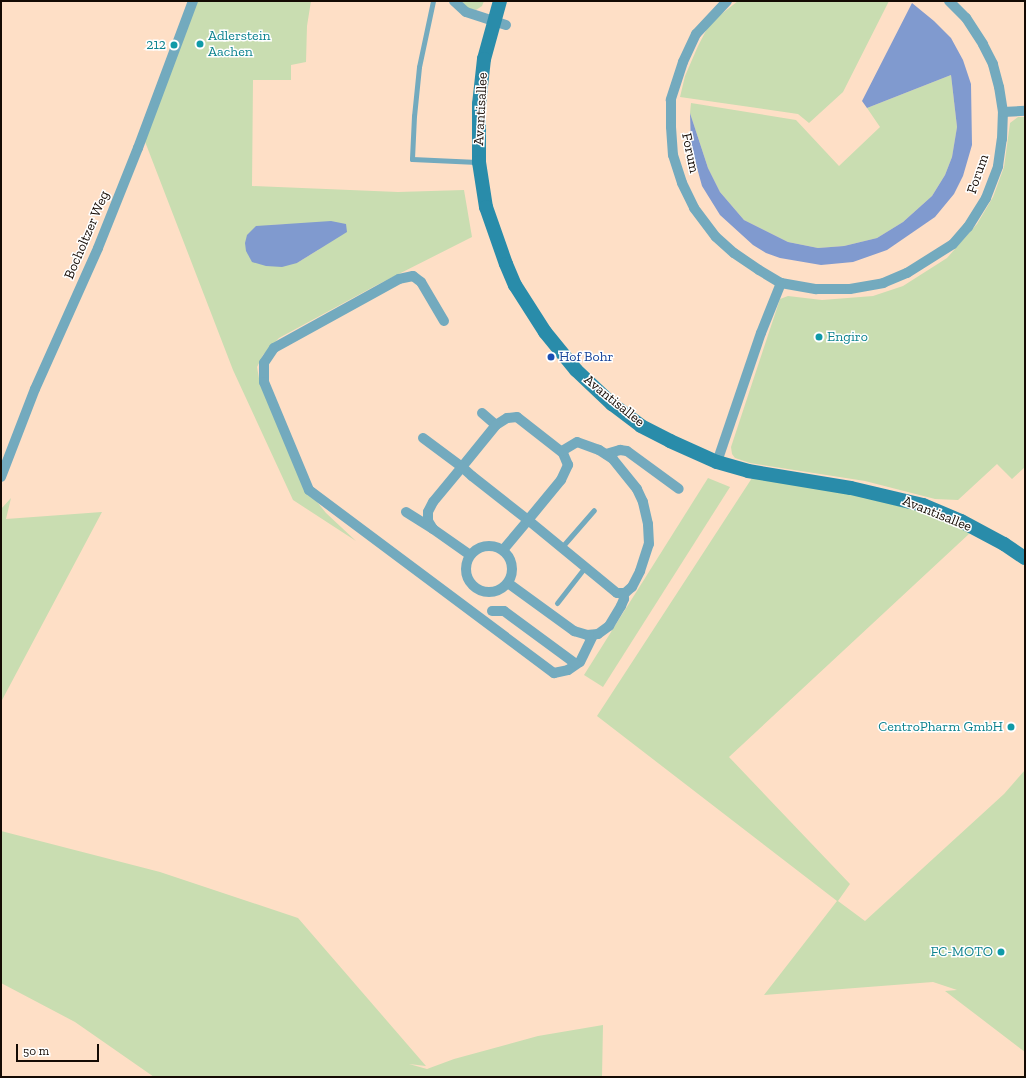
<!DOCTYPE html>
<html>
<head>
<meta charset="utf-8">
<style>
  body { margin:0 }
  #map { position:relative; width:1026px; height:1078px; overflow:hidden; background:#fedfc6; font-family:"Zilla Slab",serif }
  div>[style] { position:absolute }
  [style*='--x'] { left:calc(var(--x)*1px); top:calc(var(--y)*1px); width:calc(var(--w)*1px); rotate:calc(var(--a)*1deg) }
  .green>* { inset:0; background:#c9ddb1 }
  .water>* { inset:0; background:#809acf }
  .lane>* { height:5px; margin:-2.5px; padding:0 2.5px; transform-origin:2.5px; border-radius:2.5px; background:#73aabe }
  .street>* { height:10px; margin:-5px; padding:0 5px; transform-origin:5px; border-radius:5px; background:#73aabe }
  .street>.ring { margin:-5px; padding:0; box-sizing:content-box; background:none; border:10px solid #73aabe; border-radius:50% }
  .secondary>* { height:14px; margin:-7px; padding:0 7px; transform-origin:7px; border-radius:7px; background:#298caa }
  .dots>* { width:11px; height:11px; translate:-50% -50%; box-sizing:border-box; border:2px solid #fff; border-radius:50% }
  span { translate:-50% -50%; white-space:nowrap; text-align:center; line-height:1.15; -webkit-text-stroke:3px #fff; paint-order:stroke }
  .culture-label { font-size:14px; color:#0d838f }
  .left { translate:0 -50%; text-align:left }
  .right { translate:-100% -50%; text-align:right }
  .street-label { font-size:14px; color:#140a03 }
  .transit-label { font-size:14px; color:#164399 }
  .frame { position:absolute; inset:0; border:2px solid #140a03; pointer-events:none }
  .scale { position:absolute; left:16px; top:1044px; width:83px; height:18px; box-sizing:border-box; border:2px solid #140a03; border-top:0; padding-left:5px; font-size:12px; line-height:14px; white-space:nowrap; color:#140a03; -webkit-text-stroke:3px #fff; paint-order:stroke }
</style>
</head>
<body>
<div id="map">
  <div class="green">
    <div style="clip-path:polygon(evenodd,195px 1px,311px 1px,307px 26px,306px 62px,291px 65px,291px 80px,253px 80px,252px 186px,398px 192px,464px 190px,472px 237px,375px 286px,279px 338px,263px 355px,257px 367px,260px 384px,301px 482px,326px 513px,356px 541px,293px 500px,233px 370px,144px 139px,195px 1px,304px 224px,318px 250px,297px 263px,269px 225px,304px 224px)"></div>
    <div style="clip-path:polygon(462px 1px,484px 1px,482px 6px,476px 10px,466px 8px)"></div>
    <div style="clip-path:polygon(738px 1px,889px 1px,843px 92px,809px 123px,798px 114px,680px 97px,685px 76px,698px 46px,710px 23px)"></div>
    <div style="clip-path:polygon(951px 75px,957px 127px,952px 157px,945px 175px,932px 196px,903px 222px,877px 238px,844px 246px,818px 248px,788px 242px,744px 220px,720px 192px,708px 168px,690px 113px,691px 103px,796px 120px,839px 166px,880px 127px,867px 108px)"></div>
    <div style="clip-path:polygon(1018px 117px,1025px 117px,1025px 467px,1012px 479px,997px 464px,958px 500px,935px 499px,865px 481px,750px 463px,735px 458px,732px 454px,731px 447px,780px 299px,788px 296px,822px 300px,873px 296px,903px 286px,947px 258px,977px 224px,993px 197px,1004px 167px,1010px 123px)"></div>
    <div style="clip-path:polygon(708px 478px,730px 487px,603px 687px,584px 675px)"></div>
    <div style="clip-path:polygon(752px 478px,862px 496px,930px 514px,970px 533px,729px 757px,850px 884px,838px 901px,865px 921px,1004px 794px,1025px 770px,1025px 1052px,945px 991px,957px 990px,933px 982px,764px 995px,837px 901px,597px 716px)"></div>
    <div style="clip-path:polygon(11px 498px,6px 519px,102px 512px,1px 702px,1px 509px)"></div>
    <div style="clip-path:polygon(1px 831px,160px 872px,298px 918px,426px 1066px,409px 1064px,427px 1069px,454px 1059px,538px 1036px,603px 1025px,602px 1077px,154px 1077px,75px 1022px,1px 983px)"></div>
  </div>
  <div class="water">
    <div style="clip-path:polygon(912px 3px,934px 21px,951px 38px,963px 60px,971px 84px,972px 145px,963px 176px,954px 194px,935px 217px,887px 250px,853px 262px,821px 265px,780px 258px,766px 253px,753px 245px,720px 215px,702px 186px,691px 146px,690px 113px,708px 168px,720px 192px,744px 220px,788px 242px,818px 248px,844px 246px,877px 238px,903px 222px,932px 196px,945px 175px,952px 157px,957px 127px,951px 75px,867px 108px,862px 101px)"></div>
    <div style="clip-path:polygon(331px 221px,346px 224px,347px 232px,297px 263px,282px 267px,266px 266px,252px 262px,246px 251px,245px 243px,247px 235px,256px 226px)"></div>
  </div>
  <div class="lane">
    <div style="--x:433;--y:1;--w:67;--a:102"></div>
    <div style="--x:419;--y:67;--w:49;--a:95.8"></div>
    <div style="--x:414;--y:116;--w:43;--a:92.7"></div>
    <div style="--x:412;--y:159;--w:65;--a:2.6"></div>
    <div style="--x:561;--y:548;--w:50;--a:-49"></div>
    <div style="--x:557;--y:603;--w:46;--a:-52.1"></div>
  </div>
  <div class="street">
    <div style="--x:454;--y:1;--w:16;--a:43"></div>
    <div style="--x:466;--y:12;--w:42;--a:18"></div>
    <div style="--x:727;--y:1;--w:45;--a:133.2"></div>
    <div style="--x:696;--y:34;--w:31;--a:115"></div>
    <div style="--x:683;--y:62;--w:40;--a:108"></div>
    <div style="--x:671;--y:100;--w:27;--a:90"></div>
    <div style="--x:671;--y:127;--w:28;--a:86"></div>
    <div style="--x:673;--y:155;--w:29;--a:72"></div>
    <div style="--x:682;--y:183;--w:28;--a:64"></div>
    <div style="--x:694;--y:208;--w:36;--a:53"></div>
    <div style="--x:716;--y:237;--w:24;--a:42"></div>
    <div style="--x:734;--y:253;--w:30;--a:34"></div>
    <div style="--x:759;--y:270;--w:26;--a:31"></div>
    <div style="--x:781;--y:283;--w:36;--a:10"></div>
    <div style="--x:816;--y:289;--w:34;--a:0"></div>
    <div style="--x:850;--y:289;--w:34;--a:-10"></div>
    <div style="--x:883;--y:283;--w:26;--a:-23"></div>
    <div style="--x:907;--y:273;--w:54;--a:-32.2"></div>
    <div style="--x:953;--y:244;--w:23;--a:-49"></div>
    <div style="--x:968;--y:227;--w:34;--a:-58"></div>
    <div style="--x:986;--y:198;--w:34;--a:-69"></div>
    <div style="--x:998;--y:166;--w:27;--a:-82"></div>
    <div style="--x:1002;--y:139;--w:27;--a:-88"></div>
    <div style="--x:1003;--y:112;--w:25;--a:-99"></div>
    <div style="--x:999;--y:87;--w:24;--a:-105"></div>
    <div style="--x:993;--y:64;--w:22;--a:-117"></div>
    <div style="--x:983;--y:44;--w:31;--a:-123"></div>
    <div style="--x:966;--y:18;--w:24;--a:-135"></div>
    <div style="--x:1003;--y:112;--w:22;--a:-3"></div>
    <div style="--x:444;--y:321;--w:45;--a:-120.5"></div>
    <div style="--x:421;--y:282;--w:10;--a:-143"></div>
    <div style="--x:413;--y:276;--w:14;--a:168"></div>
    <div style="--x:399;--y:279;--w:143;--a:151.1"></div>
    <div style="--x:274;--y:348;--w:18;--a:124"></div>
    <div style="--x:264;--y:363;--w:19;--a:90"></div>
    <div style="--x:264;--y:382;--w:117;--a:67.4"></div>
    <div style="--x:309;--y:490;--w:306;--a:36.8"></div>
    <div style="--x:554;--y:673;--w:14;--a:-12"></div>
    <div style="--x:568;--y:670;--w:14;--a:-34"></div>
    <div style="--x:580;--y:662;--w:30;--a:-64"></div>
    <div style="--x:482;--y:413;--w:18;--a:41"></div>
    <div style="--x:423;--y:438;--w:49;--a:36.6"></div>
    <div style="--x:462;--y:467;--w:45;--a:129.6"></div>
    <div style="--x:433;--y:502;--w:11;--a:117"></div>
    <div style="--x:428;--y:512;--w:9;--a:90"></div>
    <div style="--x:428;--y:521;--w:9;--a:58"></div>
    <div style="--x:433;--y:529;--w:45;--a:35.1"></div>
    <div style="--x:606;--y:454;--w:15;--a:-16"></div>
    <div style="--x:620;--y:450;--w:7;--a:8"></div>
    <div style="--x:627;--y:451;--w:64;--a:36.2"></div>
    <div style="--x:717;--y:462;--w:136;--a:-71.2"></div>
    <div style="--x:761;--y:333;--w:54;--a:-68.2"></div>
    <div style="--x:1;--y:477;--w:94;--a:-68.9"></div>
    <div style="--x:35;--y:389;--w:154;--a:-65.9"></div>
    <div style="--x:98;--y:248;--w:108;--a:-68.2"></div>
    <div style="--x:138;--y:148;--w:157;--a:-69.5"></div>
    <div style="--x:406;--y:512;--w:32;--a:32"></div>
    <div class="ring" style="left:466px;top:546px;width:36px;height:36px"></div>
    <div style="--x:503;--y:550;--w:39;--a:-50"></div>
    <div style="--x:528;--y:520;--w:52;--a:-50.5"></div>
    <div style="--x:561;--y:480;--w:17;--a:-65"></div>
    <div style="--x:568;--y:465;--w:13;--a:-113"></div>
    <div style="--x:563;--y:453;--w:58;--a:-142"></div>
    <div style="--x:517;--y:417;--w:10;--a:174"></div>
    <div style="--x:507;--y:418;--w:13;--a:148"></div>
    <div style="--x:496;--y:425;--w:54;--a:129"></div>
    <div style="--x:462;--y:467;--w:13;--a:42"></div>
    <div style="--x:472;--y:476;--w:71;--a:38.2"></div>
    <div style="--x:528;--y:520;--w:115;--a:39.4"></div>
    <div style="--x:617;--y:593;--w:8;--a:0"></div>
    <div style="--x:625;--y:593;--w:9;--a:-41"></div>
    <div style="--x:632;--y:587;--w:18;--a:-63"></div>
    <div style="--x:640;--y:571;--w:28;--a:-72"></div>
    <div style="--x:649;--y:544;--w:20;--a:-93"></div>
    <div style="--x:648;--y:524;--w:23;--a:-103"></div>
    <div style="--x:643;--y:502;--w:14;--a:-115"></div>
    <div style="--x:637;--y:489;--w:38;--a:-129"></div>
    <div style="--x:613;--y:459;--w:17;--a:-147"></div>
    <div style="--x:599;--y:450;--w:23;--a:-160"></div>
    <div style="--x:577;--y:442;--w:17;--a:149"></div>
    <div style="--x:508;--y:583;--w:82;--a:36"></div>
    <div style="--x:574;--y:631;--w:14;--a:17"></div>
    <div style="--x:587;--y:635;--w:11;--a:-5"></div>
    <div style="--x:598;--y:634;--w:14;--a:-36"></div>
    <div style="--x:609;--y:626;--w:23;--a:-59"></div>
    <div style="--x:621;--y:606;--w:8;--a:-67"></div>
    <div style="--x:624;--y:599;--w:5;--a:-101"></div>
    <div style="--x:492;--y:611;--w:12;--a:0"></div>
    <div style="--x:504;--y:611;--w:89;--a:36.4"></div>
  </div>
  <div class="secondary">
    <div style="--x:500;--y:1;--w:60;--a:105.4"></div>
    <div style="--x:484;--y:59;--w:45;--a:96.3"></div>
    <div style="--x:479;--y:104;--w:58;--a:90"></div>
    <div style="--x:479;--y:162;--w:46;--a:81.2"></div>
    <div style="--x:486;--y:207;--w:60;--a:70.7"></div>
    <div style="--x:506;--y:264;--w:23;--a:67"></div>
    <div style="--x:515;--y:285;--w:56;--a:57.4"></div>
    <div style="--x:545;--y:332;--w:49;--a:50.8"></div>
    <div style="--x:576;--y:370;--w:50;--a:43.4"></div>
    <div style="--x:612;--y:404;--w:36;--a:37"></div>
    <div style="--x:641;--y:426;--w:33;--a:27"></div>
    <div style="--x:670;--y:441;--w:51;--a:24.1"></div>
    <div style="--x:717;--y:462;--w:32;--a:16"></div>
    <div style="--x:748;--y:471;--w:104;--a:9.4"></div>
    <div style="--x:851;--y:488;--w:74;--a:13.3"></div>
    <div style="--x:923;--y:505;--w:41;--a:22.8"></div>
    <div style="--x:961;--y:521;--w:49;--a:28.1"></div>
    <div style="--x:1004;--y:544;--w:25;--a:34"></div>
  </div>
  <div class="dots">
    <div style="left:200px;top:44px;background:#0f9aa8"></div>
    <div style="left:174px;top:45px;background:#0f9aa8"></div>
    <div style="left:819px;top:337px;background:#0f9aa8"></div>
    <div style="left:551px;top:357px;background:#1a4fb4"></div>
    <div style="left:1011px;top:727px;background:#0f9aa8"></div>
    <div style="left:1001px;top:952px;background:#0f9aa8"></div>
  </div>
  <div class="culture-label">
    <span class="left" style="left:208px;top:44px">Adlerstein<br>Aachen</span>
    <span class="right" style="left:166px;top:45px">212</span>
    <span class="left" style="left:827px;top:337px">Engiro</span>
    <span class="right" style="left:1003px;top:727px">CentroPharm GmbH</span>
    <span class="right" style="left:993px;top:952px">FC-MOTO</span>
  </div>
  <div class="street-label">
    <span style="left:481px;top:109px;rotate:-87deg">Avantisallee</span>
    <span style="left:690px;top:153px;rotate:78deg">Forum</span>
    <span style="left:978px;top:174px;rotate:-71deg">Forum</span>
    <span style="left:87px;top:235px;rotate:-67deg">Bocholtzer Weg</span>
    <span style="left:614px;top:401px;rotate:39deg">Avantisallee</span>
    <span style="left:937px;top:514px;rotate:22deg">Avantisallee</span>
  </div>
  <div class="transit-label">
    <span class="left" style="left:559px;top:357px">Hof Bohr</span>
  </div>
  <div class="frame"></div>
  <div class="scale">50 m</div>
</div>
</body>
</html>
